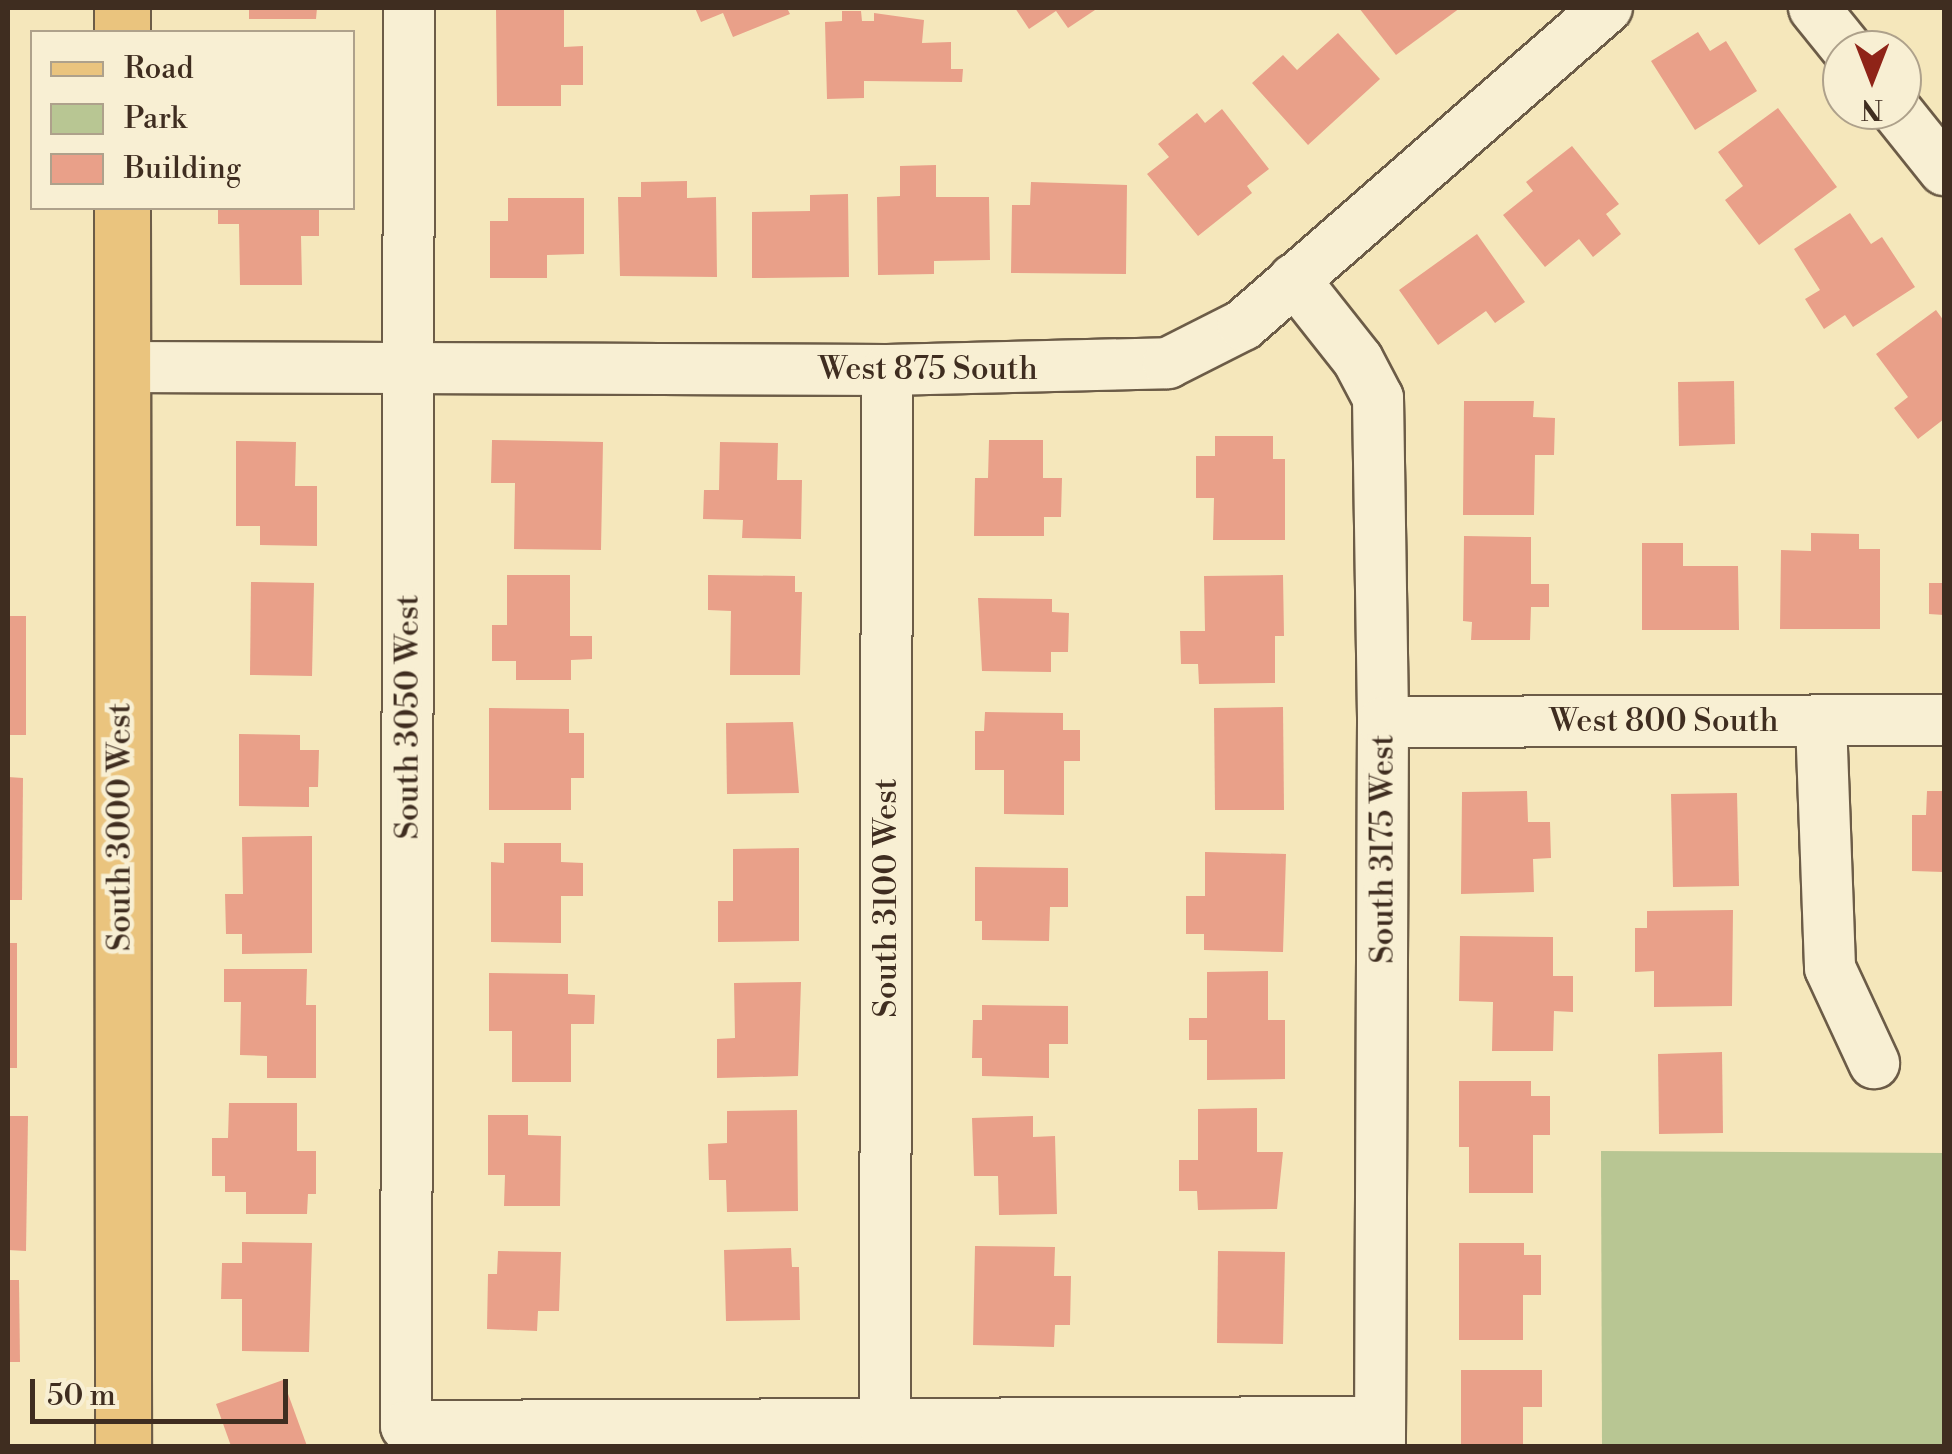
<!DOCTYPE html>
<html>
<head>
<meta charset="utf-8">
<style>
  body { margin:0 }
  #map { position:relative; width:1952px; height:1454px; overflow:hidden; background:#f5e7bb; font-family:"Libre Bodoni",serif }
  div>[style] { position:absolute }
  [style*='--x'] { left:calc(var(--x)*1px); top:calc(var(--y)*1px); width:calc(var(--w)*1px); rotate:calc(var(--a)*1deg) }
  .green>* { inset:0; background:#b8c693 }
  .building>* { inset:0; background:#e9a089 }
  .roads { filter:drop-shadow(2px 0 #6c5c47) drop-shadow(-2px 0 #6c5c47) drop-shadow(0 2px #6c5c47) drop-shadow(0 -2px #6c5c47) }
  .minor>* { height:50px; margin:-25px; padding:0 25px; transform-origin:25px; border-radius:25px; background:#f8efd3 }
  .major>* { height:55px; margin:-27.5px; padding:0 27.5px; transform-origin:27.5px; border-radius:27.5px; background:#eac47e }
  span { translate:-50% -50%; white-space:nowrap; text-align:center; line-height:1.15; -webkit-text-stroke:9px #f8efd3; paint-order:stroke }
  .street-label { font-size:32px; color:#3f2d20 }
  .frame { position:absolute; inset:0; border:10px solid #3f2d20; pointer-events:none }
  .legend { position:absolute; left:30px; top:30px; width:325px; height:180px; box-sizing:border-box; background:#f8efd3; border:2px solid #aea18b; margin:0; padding:12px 18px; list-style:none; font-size:30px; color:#3f2d20 }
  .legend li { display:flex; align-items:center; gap:20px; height:50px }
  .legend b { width:50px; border:2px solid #aea18b }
  .north { position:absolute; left:1822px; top:30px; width:100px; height:100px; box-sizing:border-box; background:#f8efd3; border:2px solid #aea18b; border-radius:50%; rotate:180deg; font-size:28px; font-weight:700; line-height:40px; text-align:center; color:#3f2d20 }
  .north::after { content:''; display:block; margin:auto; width:35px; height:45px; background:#8f2418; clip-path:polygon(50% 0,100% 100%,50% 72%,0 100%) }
  .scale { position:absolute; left:30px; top:1379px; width:258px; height:45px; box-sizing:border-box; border:5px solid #3f2d20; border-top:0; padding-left:12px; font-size:30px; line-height:35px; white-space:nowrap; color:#3f2d20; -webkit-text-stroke:8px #f8efd3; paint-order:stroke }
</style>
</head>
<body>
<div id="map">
  <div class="green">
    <div style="clip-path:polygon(1601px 1151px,1944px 1153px,1944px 1446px,1602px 1446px)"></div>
  </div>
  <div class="building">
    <div style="clip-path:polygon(249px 8px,317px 8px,316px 19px,249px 19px)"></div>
    <div style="clip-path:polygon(496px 8px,564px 8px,564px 47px,583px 46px,583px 85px,561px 85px,561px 106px,497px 106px)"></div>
    <div style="clip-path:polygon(695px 8px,787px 8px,790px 14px,733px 37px,723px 13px,701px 22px)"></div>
    <div style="clip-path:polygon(1015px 8px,1098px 8px,1068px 28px,1056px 11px,1029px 29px)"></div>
    <div style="clip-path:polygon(1359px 8px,1460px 8px,1396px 55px)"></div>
    <div style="clip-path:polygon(842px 11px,861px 11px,862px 21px,874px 21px,874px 13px,924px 20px,922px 43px,951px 42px,951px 69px,963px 69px,962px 82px,864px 81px,864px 98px,827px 99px,825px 22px,842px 21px)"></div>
    <div style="clip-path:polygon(1698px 32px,1710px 51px,1726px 41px,1757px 91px,1695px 130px,1651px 61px)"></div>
    <div style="clip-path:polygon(1338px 33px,1380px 79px,1308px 145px,1252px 83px,1283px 55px,1297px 70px)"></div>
    <div style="clip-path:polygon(1778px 108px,1837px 187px,1759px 245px,1725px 200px,1743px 186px,1718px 152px)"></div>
    <div style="clip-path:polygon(1222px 109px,1269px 169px,1247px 186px,1252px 193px,1198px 236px,1147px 174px,1169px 157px,1158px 144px,1197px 113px,1205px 123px)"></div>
    <div style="clip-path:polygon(1572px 146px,1619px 204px,1606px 214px,1621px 234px,1593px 257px,1579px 239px,1545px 267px,1503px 215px,1533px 191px,1526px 182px)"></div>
    <div style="clip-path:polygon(936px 165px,936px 197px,989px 197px,990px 260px,934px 261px,934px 274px,878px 275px,877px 197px,900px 196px,900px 166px)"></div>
    <div style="clip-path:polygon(687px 181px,687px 198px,716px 197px,717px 277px,620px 276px,618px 197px,641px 197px,641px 182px)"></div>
    <div style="clip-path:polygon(1031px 182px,1127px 185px,1126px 274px,1011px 273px,1012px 205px,1030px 205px)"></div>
    <div style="clip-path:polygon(848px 194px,849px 277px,752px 278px,752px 212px,810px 211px,810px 195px)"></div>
    <div style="clip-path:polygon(508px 198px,584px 198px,584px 254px,547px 255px,547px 278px,490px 278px,490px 221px,508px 221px)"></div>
    <div style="clip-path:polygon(218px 208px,319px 208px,319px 236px,301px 236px,302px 285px,240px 285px,239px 224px,218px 224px)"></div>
    <div style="clip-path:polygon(1850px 213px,1871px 244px,1882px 237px,1915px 287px,1853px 327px,1845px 315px,1824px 329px,1805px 299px,1820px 290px,1794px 249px)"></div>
    <div style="clip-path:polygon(1477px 234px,1525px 302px,1495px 323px,1486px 311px,1438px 345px,1399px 290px)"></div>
    <div style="clip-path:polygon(1936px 310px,1944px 321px,1944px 419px,1918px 439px,1894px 408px,1908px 397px,1876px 354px)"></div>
    <div style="clip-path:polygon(1734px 381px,1735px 444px,1679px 446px,1678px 382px)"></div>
    <div style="clip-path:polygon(1464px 401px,1534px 401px,1533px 417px,1555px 418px,1554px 455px,1535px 455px,1534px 515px,1463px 515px)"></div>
    <div style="clip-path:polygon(1215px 436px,1273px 436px,1273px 459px,1285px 459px,1285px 540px,1213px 540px,1214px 498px,1196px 498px,1196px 456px,1215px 456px)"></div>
    <div style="clip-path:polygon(492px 440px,603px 442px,601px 550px,514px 549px,515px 483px,491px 483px)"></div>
    <div style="clip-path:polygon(989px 440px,1043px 440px,1043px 478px,1062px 478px,1061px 517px,1044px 517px,1044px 536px,974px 536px,975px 478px,988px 478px)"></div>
    <div style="clip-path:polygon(236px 441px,296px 442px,295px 486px,317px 486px,317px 546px,260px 545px,260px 526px,236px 526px)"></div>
    <div style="clip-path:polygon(720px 442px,778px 443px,777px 480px,802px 480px,801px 539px,742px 538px,743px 520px,703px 519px,704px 490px,719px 490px)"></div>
    <div style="clip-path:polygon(1811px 533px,1859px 534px,1859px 549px,1880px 549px,1880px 629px,1780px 629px,1781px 550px,1811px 551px)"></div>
    <div style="clip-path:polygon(1464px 536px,1531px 537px,1531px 584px,1549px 584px,1549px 607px,1531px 607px,1530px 640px,1471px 640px,1472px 622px,1463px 621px)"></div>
    <div style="clip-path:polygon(1642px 543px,1683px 543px,1683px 566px,1738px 566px,1739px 630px,1642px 630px)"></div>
    <div style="clip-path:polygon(507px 575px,570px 575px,570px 636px,592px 636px,592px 659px,571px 660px,571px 680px,516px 680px,516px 661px,492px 661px,492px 625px,507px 625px)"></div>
    <div style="clip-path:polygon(708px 575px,795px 576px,795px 592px,802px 592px,800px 675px,730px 675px,731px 611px,708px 610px)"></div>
    <div style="clip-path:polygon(1283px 575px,1284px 636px,1275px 636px,1275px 683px,1199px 684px,1198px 664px,1181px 664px,1180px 631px,1205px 631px,1204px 576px)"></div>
    <div style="clip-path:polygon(251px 582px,314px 583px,312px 676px,250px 675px)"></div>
    <div style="clip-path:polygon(1929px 583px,1944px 583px,1944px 615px,1929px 614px)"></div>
    <div style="clip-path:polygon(978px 598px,1052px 599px,1052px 612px,1069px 613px,1068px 652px,1051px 652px,1051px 672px,982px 671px)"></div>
    <div style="clip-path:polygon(8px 616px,26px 616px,26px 735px,8px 735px)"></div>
    <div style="clip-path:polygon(1283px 707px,1284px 810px,1215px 810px,1214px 708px)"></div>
    <div style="clip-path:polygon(489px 708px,569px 709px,569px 733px,584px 733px,584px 778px,571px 778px,571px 810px,489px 810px)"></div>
    <div style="clip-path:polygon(985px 712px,1063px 713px,1063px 730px,1080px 730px,1080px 761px,1064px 761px,1064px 815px,1004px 814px,1004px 770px,975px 770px,975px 731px,984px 731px)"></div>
    <div style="clip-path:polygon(793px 722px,799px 793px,727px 794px,726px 723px)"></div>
    <div style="clip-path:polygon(239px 734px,300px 735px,300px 750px,319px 750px,318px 787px,309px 787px,309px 807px,239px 806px)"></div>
    <div style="clip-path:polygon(8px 777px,23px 778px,22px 900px,8px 900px)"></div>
    <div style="clip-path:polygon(1527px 791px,1528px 822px,1550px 822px,1551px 858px,1533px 859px,1534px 892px,1461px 894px,1462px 792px)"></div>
    <div style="clip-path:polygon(1927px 791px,1944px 791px,1944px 872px,1912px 871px,1912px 815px,1926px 815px)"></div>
    <div style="clip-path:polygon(1737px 793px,1739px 886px,1673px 887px,1671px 794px)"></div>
    <div style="clip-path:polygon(312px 836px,312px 953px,242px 954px,242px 934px,226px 934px,225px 894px,243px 894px,242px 837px)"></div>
    <div style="clip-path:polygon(504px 843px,561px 843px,561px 862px,583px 863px,583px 896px,561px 896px,561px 943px,491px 942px,491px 862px,504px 863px)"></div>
    <div style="clip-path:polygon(799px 848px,799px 941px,718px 942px,718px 901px,733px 901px,733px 849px)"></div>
    <div style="clip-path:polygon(1205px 852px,1286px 854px,1283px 952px,1204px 950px,1204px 934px,1186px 934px,1186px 896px,1205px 896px)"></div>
    <div style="clip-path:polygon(975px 867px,1068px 868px,1068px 907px,1050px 907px,1049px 941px,982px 940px,982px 921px,975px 921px)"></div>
    <div style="clip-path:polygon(1733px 910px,1732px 1006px,1654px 1007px,1654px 971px,1635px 972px,1635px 928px,1647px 928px,1647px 911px)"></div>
    <div style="clip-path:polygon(1460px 936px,1553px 937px,1553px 976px,1573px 976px,1573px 1012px,1554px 1011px,1553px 1051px,1492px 1051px,1493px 1002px,1459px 1001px)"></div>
    <div style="clip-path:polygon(8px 943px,17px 943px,17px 1068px,8px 1068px)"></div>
    <div style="clip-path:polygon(224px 969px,307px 969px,306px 1005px,316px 1005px,316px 1078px,267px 1078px,267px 1056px,240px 1055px,241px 1002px,224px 1002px)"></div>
    <div style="clip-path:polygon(1268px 971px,1268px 1020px,1285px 1020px,1285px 1079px,1207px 1080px,1207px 1040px,1189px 1040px,1189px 1018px,1207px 1018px,1207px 972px)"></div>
    <div style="clip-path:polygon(489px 973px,568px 974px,568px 994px,595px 995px,594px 1024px,571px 1024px,571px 1082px,512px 1082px,512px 1031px,489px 1031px)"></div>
    <div style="clip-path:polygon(801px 982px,798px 1076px,717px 1078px,717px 1039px,735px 1038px,734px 983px)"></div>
    <div style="clip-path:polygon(982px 1005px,1068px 1006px,1068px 1044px,1049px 1044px,1049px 1078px,982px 1076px,982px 1058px,972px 1058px,973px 1020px,982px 1020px)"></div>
    <div style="clip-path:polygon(1722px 1052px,1723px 1133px,1659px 1134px,1658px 1054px)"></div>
    <div style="clip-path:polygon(1459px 1081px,1531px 1081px,1531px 1096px,1550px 1096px,1550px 1135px,1533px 1135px,1533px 1193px,1469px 1193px,1469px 1147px,1459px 1147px)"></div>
    <div style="clip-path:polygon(229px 1103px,297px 1103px,297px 1151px,316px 1151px,316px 1194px,308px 1194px,307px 1214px,246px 1214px,246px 1192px,225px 1192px,225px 1176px,212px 1176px,212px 1138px,228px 1138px)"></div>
    <div style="clip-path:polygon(1257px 1108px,1257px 1152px,1283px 1152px,1277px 1209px,1198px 1210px,1197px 1191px,1179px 1191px,1179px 1160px,1198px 1160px,1198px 1109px)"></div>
    <div style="clip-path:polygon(797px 1110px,798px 1211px,727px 1212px,726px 1180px,709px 1180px,708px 1144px,727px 1143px,727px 1111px)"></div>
    <div style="clip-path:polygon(488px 1115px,528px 1115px,528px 1135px,561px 1136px,560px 1206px,504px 1206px,505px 1175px,488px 1175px)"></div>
    <div style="clip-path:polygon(8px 1116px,28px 1116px,26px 1251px,8px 1250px)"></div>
    <div style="clip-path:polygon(1033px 1116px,1033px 1137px,1055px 1136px,1057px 1214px,999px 1215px,998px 1176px,974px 1176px,972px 1118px)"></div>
    <div style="clip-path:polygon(242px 1242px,312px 1243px,309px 1352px,242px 1351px,242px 1299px,221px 1299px,222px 1263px,242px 1263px)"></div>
    <div style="clip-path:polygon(1459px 1243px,1524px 1243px,1524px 1255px,1541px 1255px,1541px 1295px,1523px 1295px,1523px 1340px,1459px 1340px)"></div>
    <div style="clip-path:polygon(975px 1246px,1055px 1247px,1054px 1276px,1071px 1276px,1070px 1325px,1055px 1325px,1054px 1347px,973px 1345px)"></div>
    <div style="clip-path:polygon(791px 1248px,792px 1267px,799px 1267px,800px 1320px,726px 1321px,724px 1250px)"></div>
    <div style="clip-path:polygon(498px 1251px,561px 1252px,559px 1311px,538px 1311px,537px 1331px,487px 1329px,488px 1274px,497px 1274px)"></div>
    <div style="clip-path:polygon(1218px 1251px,1285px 1252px,1283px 1344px,1217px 1343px)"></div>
    <div style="clip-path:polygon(8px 1280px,19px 1280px,20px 1362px,8px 1362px)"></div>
    <div style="clip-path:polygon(1461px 1370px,1542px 1370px,1542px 1407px,1523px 1407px,1523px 1446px,1461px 1446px)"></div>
    <div style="clip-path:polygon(283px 1380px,307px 1446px,231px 1446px,216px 1404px)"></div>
  </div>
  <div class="roads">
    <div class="minor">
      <div style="--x:409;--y:8;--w:1418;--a:90.12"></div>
      <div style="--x:406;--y:1426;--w:974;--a:-0.24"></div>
      <div style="--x:1814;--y:8;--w:54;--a:51"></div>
      <div style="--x:1896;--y:110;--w:77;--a:51.3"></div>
      <div style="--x:1294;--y:279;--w:103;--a:51.7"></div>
      <div style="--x:1358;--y:360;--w:43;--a:62.2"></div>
      <div style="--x:1378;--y:398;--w:324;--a:89.1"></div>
      <div style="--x:1383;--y:722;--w:724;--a:90.24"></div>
      <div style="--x:121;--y:367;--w:766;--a:0.22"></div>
      <div style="--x:887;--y:370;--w:281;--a:-1.4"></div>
      <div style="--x:1168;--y:363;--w:84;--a:-26.9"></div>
      <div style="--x:1243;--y:325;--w:483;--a:-41.1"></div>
      <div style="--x:1821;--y:721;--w:247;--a:87.9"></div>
      <div style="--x:1830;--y:968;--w:105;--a:65.1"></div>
      <div style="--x:1383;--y:722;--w:561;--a:-0.2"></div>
      <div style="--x:885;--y:1427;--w:1057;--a:-89.89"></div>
    </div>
    <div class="major">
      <div style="--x:122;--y:32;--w:24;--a:-90"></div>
      <div style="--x:122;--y:208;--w:1238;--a:89.95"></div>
    </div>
  </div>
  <div class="street-label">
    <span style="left:928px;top:369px">West 875 South</span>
    <span style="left:408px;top:717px;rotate:-90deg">South 3050 West</span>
    <span style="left:1664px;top:721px">West 800 South</span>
    <span style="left:120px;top:827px;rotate:-90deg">South 3000 West</span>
    <span style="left:1383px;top:849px;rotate:-90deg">South 3175 West</span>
    <span style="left:886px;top:898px;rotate:-90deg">South 3100 West</span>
  </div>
  <div class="frame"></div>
  <ul class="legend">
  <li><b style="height:12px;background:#eac47e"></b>Road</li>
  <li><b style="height:28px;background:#b8c693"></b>Park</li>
  <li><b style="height:28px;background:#e9a089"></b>Building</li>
  </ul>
  <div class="north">N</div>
  <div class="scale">50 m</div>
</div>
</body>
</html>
